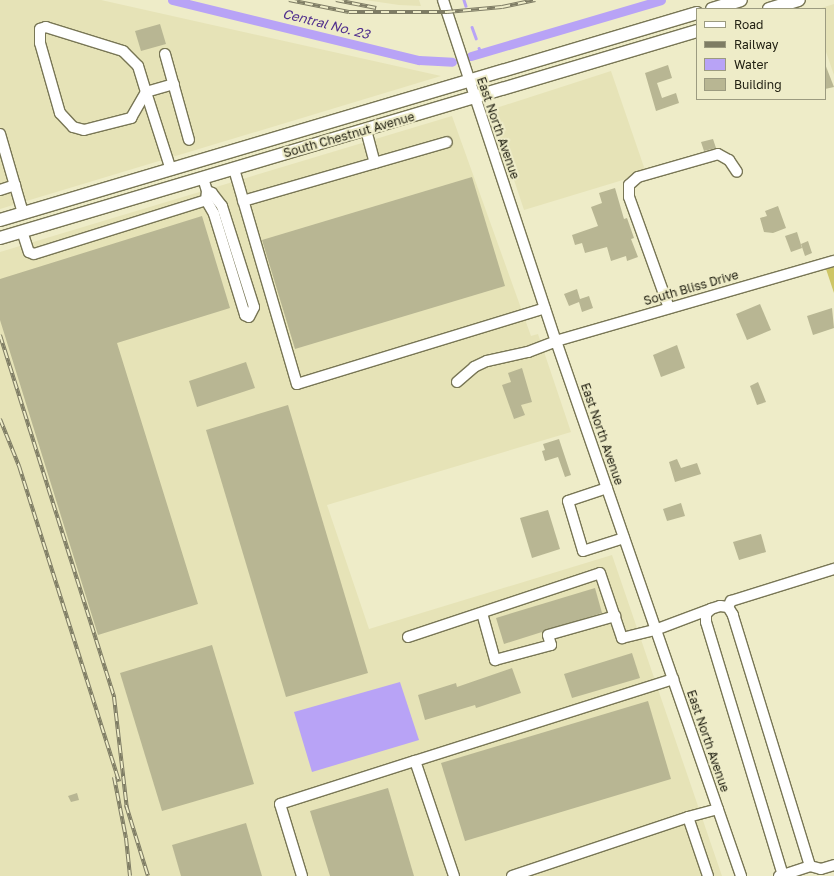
<!DOCTYPE html>
<html>
<head>
<meta charset="utf-8">
<style>
  body { margin:0 }
  #map { position:relative; width:834px; height:876px; overflow:hidden; background:#eeecc8; font-family:"Golos Text",sans-serif }
  div>[style] { position:absolute }
  [style*='--x'] { left:calc(var(--x)*1px); top:calc(var(--y)*1px); width:calc(var(--w)*1px); rotate:calc(var(--a)*1deg) }
  .built>* { inset:0; background:#e6e3b7 }
  .green>* { inset:0; background:#cec666 }
  .water>* { inset:0; background:#b8a3f6 }
  .stream>* { height:2.5px; margin:-1.25px; padding:0 1.25px; transform-origin:1.25px; border-radius:1.25px; background:#b8a3f6 }
  .canal>* { height:9px; margin:-4.5px; padding:0 4.5px; transform-origin:4.5px; border-radius:4.5px; background:#b8a3f6 }
  .building>* { inset:0; background:#b8b693 }
  .roads { filter:drop-shadow(1px 0 #787655) drop-shadow(-1px 0 #787655) drop-shadow(0 1px #787655) drop-shadow(0 -1px #787655) }
  .minor>* { height:10px; margin:-5px; padding:0 5px; transform-origin:5px; border-radius:5px; background:#fff }
  .major>* { height:12px; margin:-6px; padding:0 6px; transform-origin:6px; border-radius:6px; background:#fff }
  .rail>* { height:4px; margin-top:-2px; transform-origin:0; background:repeating-linear-gradient(90deg,#eeecc8 0 8px,#7e7c64 0 16px); box-sizing:border-box; border-block:1px solid #7e7c64 }
  span { translate:-50% -50%; white-space:nowrap; text-align:center; line-height:1.15; -webkit-text-stroke:4px #eeecc8; paint-order:stroke }
  .street-label { font-size:12px; color:#222113 }
  .water-label { font-size:13px; color:#502e8d; font-style:italic }
  .legend { position:absolute; left:696px; top:8px; width:130px; height:92px; box-sizing:border-box; background:#eeecc8; border:1px solid #9c9b80; margin:0; padding:5px 7px; list-style:none; font-size:12px; color:#222113 }
  .legend li { display:flex; align-items:center; gap:8px; height:20px }
  .legend b { width:20px; border:1px solid #9c9b80 }
</style>
</head>
<body>
<div id="map">
  <div class="built">
    <div style="clip-path:polygon(0 0,101px 0,441px 76px,0 209px)"></div>
    <div style="clip-path:polygon(365px 0,419px 0,421px 6px,399px 5px)"></div>
    <div style="clip-path:polygon(834px 4px,834px 75px,825px 49px,825px 9px,818px 9px)"></div>
    <div style="clip-path:polygon(611px 71px,646px 173px,524px 210px,492px 114px,493px 109px)"></div>
    <div style="clip-path:polygon(452px 116px,531px 336px,538px 334px,571px 432px,327px 505px,369px 629px,612px 555px,722px 876px,0 876px,0 252px)"></div>
  </div>
  <div class="green">
    <div style="clip-path:polygon(834px 267px,834px 293px,826px 269px)"></div>
  </div>
  <div class="water">
    <div style="clip-path:polygon(400px 682px,419px 740px,312px 772px,294px 712px)"></div>
  </div>
  <div class="stream">
    <div style="--x:464;--y:0;--w:6;--a:72"></div>
    <div style="--x:472;--y:27;--w:12;--a:70"></div>
    <div style="--x:479;--y:48;--w:5;--a:68"></div>
  </div>
  <div class="canal">
    <div style="--x:172;--y:0;--w:254;--a:13.7"></div>
    <div style="--x:419;--y:60;--w:33;--a:3"></div>
    <div style="--x:471;--y:56;--w:198;--a:-16.4"></div>
  </div>
  <div class="building">
    <div style="clip-path:polygon(160px 24px,166px 44px,141px 51px,135px 31px)"></div>
    <div style="clip-path:polygon(825px 64px,834px 87px,825px 89px)"></div>
    <div style="clip-path:polygon(668px 65px,672px 78px,657px 83px,662px 98px,676px 93px,679px 103px,656px 111px,645px 73px)"></div>
    <div style="clip-path:polygon(713px 139px,716px 148px,704px 151px,701px 142px)"></div>
    <div style="clip-path:polygon(472px 177px,505px 286px,295px 349px,262px 240px)"></div>
    <div style="clip-path:polygon(615px 188px,624px 219px,627px 218px,634px 238px,631px 239px,638px 257px,627px 261px,626px 256px,611px 261px,607px 247px,585px 253px,582px 243px,575px 245px,572px 235px,598px 226px,591px 207px,602px 203px,599px 193px)"></div>
    <div style="clip-path:polygon(778px 206px,786px 228px,773px 233px,764px 232px,760px 218px,767px 216px,765px 211px)"></div>
    <div style="clip-path:polygon(202px 216px,230px 308px,117px 343px,198px 604px,98px 635px,0 320px,0 279px)"></div>
    <div style="clip-path:polygon(797px 232px,802px 248px,791px 252px,785px 236px)"></div>
    <div style="clip-path:polygon(808px 241px,812px 253px,805px 256px,801px 244px)"></div>
    <div style="clip-path:polygon(577px 289px,580px 299px,589px 296px,593px 308px,582px 312px,579px 302px,569px 306px,564px 294px)"></div>
    <div style="clip-path:polygon(760px 304px,771px 330px,747px 340px,736px 314px)"></div>
    <div style="clip-path:polygon(832px 308px,834px 328px,813px 335px,807px 316px)"></div>
    <div style="clip-path:polygon(677px 345px,685px 368px,661px 377px,653px 355px)"></div>
    <div style="clip-path:polygon(246px 362px,255px 388px,197px 407px,189px 381px)"></div>
    <div style="clip-path:polygon(522px 368px,532px 402px,521px 405px,525px 415px,514px 419px,502px 385px,511px 382px,508px 373px)"></div>
    <div style="clip-path:polygon(758px 382px,766px 402px,757px 405px,750px 386px)"></div>
    <div style="clip-path:polygon(288px 405px,368px 673px,286px 697px,206px 430px)"></div>
    <div style="clip-path:polygon(559px 439px,571px 475px,565px 477px,558px 457px,545px 461px,542px 451px,545px 450px,543px 444px)"></div>
    <div style="clip-path:polygon(677px 459px,681px 468px,697px 463px,701px 474px,675px 482px,669px 462px)"></div>
    <div style="clip-path:polygon(681px 503px,685px 516px,667px 521px,663px 509px)"></div>
    <div style="clip-path:polygon(548px 510px,560px 549px,532px 558px,520px 518px)"></div>
    <div style="clip-path:polygon(761px 534px,766px 552px,739px 560px,733px 542px)"></div>
    <div style="clip-path:polygon(595px 588px,602px 613px,504px 644px,496px 618px)"></div>
    <div style="clip-path:polygon(212px 645px,254px 784px,162px 811px,120px 673px)"></div>
    <div style="clip-path:polygon(632px 653px,640px 678px,572px 698px,564px 674px)"></div>
    <div style="clip-path:polygon(512px 668px,521px 693px,476px 708px,475px 705px,425px 720px,418px 695px,456px 683px,457px 687px)"></div>
    <div style="clip-path:polygon(648px 701px,671px 779px,465px 841px,441px 763px)"></div>
    <div style="clip-path:polygon(388px 788px,414px 876px,330px 876px,310px 811px)"></div>
    <div style="clip-path:polygon(77px 793px,79px 800px,71px 802px,68px 796px)"></div>
    <div style="clip-path:polygon(246px 823px,262px 876px,181px 876px,172px 845px)"></div>
  </div>
  <div class="roads">
    <div class="minor">
      <div style="--x:443;--y:0;--w:359;--a:71.7"></div>
      <div style="--x:556;--y:341;--w:566;--a:70.92"></div>
      <div style="--x:165;--y:54;--w:89;--a:74.4"></div>
      <div style="--x:366;--y:130;--w:34;--a:75"></div>
      <div style="--x:0;--y:134;--w:82;--a:73.8"></div>
      <div style="--x:234;--y:169;--w:224;--a:73.7"></div>
      <div style="--x:297;--y:384;--w:259;--a:-17"></div>
      <div style="--x:171;--y:170;--w:82;--a:-107.8"></div>
      <div style="--x:146;--y:92;--w:27;--a:-107"></div>
      <div style="--x:138;--y:66;--w:21;--a:-135"></div>
      <div style="--x:123;--y:51;--w:81;--a:-162.7"></div>
      <div style="--x:46;--y:27;--w:6;--a:162"></div>
      <div style="--x:40;--y:29;--w:14;--a:90"></div>
      <div style="--x:40;--y:43;--w:73;--a:74.1"></div>
      <div style="--x:60;--y:113;--w:19;--a:47"></div>
      <div style="--x:73;--y:127;--w:11;--a:15"></div>
      <div style="--x:84;--y:130;--w:49;--a:-14.3"></div>
      <div style="--x:131;--y:118;--w:30;--a:-60"></div>
      <div style="--x:146;--y:92;--w:29;--a:-16"></div>
      <div style="--x:203;--y:178;--w:14;--a:73"></div>
      <div style="--x:207;--y:191;--w:9;--a:96"></div>
      <div style="--x:206;--y:200;--w:16;--a:60"></div>
      <div style="--x:214;--y:214;--w:106;--a:72.9"></div>
      <div style="--x:245;--y:315;--w:4;--a:27"></div>
      <div style="--x:249;--y:317;--w:11;--a:-63"></div>
      <div style="--x:254;--y:307;--w:106;--a:-107.6"></div>
      <div style="--x:222;--y:206;--w:16;--a:-128"></div>
      <div style="--x:212;--y:193;--w:5;--a:-158"></div>
      <div style="--x:0;--y:190;--w:16;--a:-18"></div>
      <div style="--x:243;--y:201;--w:212;--a:-16.1"></div>
      <div style="--x:22;--y:231;--w:22;--a:72"></div>
      <div style="--x:29;--y:252;--w:5;--a:22"></div>
      <div style="--x:34;--y:254;--w:180;--a:-17.4"></div>
      <div style="--x:669;--y:308;--w:118;--a:-109.8"></div>
      <div style="--x:629;--y:197;--w:12;--a:-90"></div>
      <div style="--x:629;--y:185;--w:12;--a:-42"></div>
      <div style="--x:638;--y:177;--w:83;--a:-16"></div>
      <div style="--x:718;--y:154;--w:13;--a:29"></div>
      <div style="--x:729;--y:160;--w:14;--a:56"></div>
      <div style="--x:457;--y:382;--w:23;--a:-41"></div>
      <div style="--x:474;--y:367;--w:14;--a:-25"></div>
      <div style="--x:487;--y:361;--w:42;--a:-12.4"></div>
      <div style="--x:528;--y:352;--w:30;--a:-21"></div>
      <div style="--x:556;--y:341;--w:289;--a:-16.1"></div>
      <div style="--x:607;--y:488;--w:41;--a:161.6"></div>
      <div style="--x:568;--y:501;--w:52;--a:73.3"></div>
      <div style="--x:583;--y:551;--w:43;--a:-17.6"></div>
      <div style="--x:728;--y:607;--w:7;--a:-63"></div>
      <div style="--x:731;--y:601;--w:108;--a:-17.3"></div>
      <div style="--x:482;--y:613;--w:49;--a:74.5"></div>
      <div style="--x:495;--y:660;--w:58;--a:-15"></div>
      <div style="--x:551;--y:645;--w:10;--a:-107"></div>
      <div style="--x:548;--y:635;--w:70;--a:-15.8"></div>
      <div style="--x:408;--y:637;--w:202;--a:-18.4"></div>
      <div style="--x:600;--y:573;--w:69;--a:71.3"></div>
      <div style="--x:622;--y:638;--w:34;--a:-14"></div>
      <div style="--x:655;--y:630;--w:60;--a:-20.6"></div>
      <div style="--x:810;--y:866;--w:11;--a:15"></div>
      <div style="--x:821;--y:869;--w:14;--a:-17"></div>
      <div style="--x:302;--y:876;--w:75;--a:-107"></div>
      <div style="--x:280;--y:804;--w:142;--a:-17.7"></div>
      <div style="--x:454;--y:876;--w:121;--a:-108.7"></div>
      <div style="--x:415;--y:761;--w:271;--a:-17.6"></div>
      <div style="--x:512;--y:876;--w:186;--a:-18.5"></div>
      <div style="--x:708;--y:876;--w:62;--a:-108.7"></div>
      <div style="--x:688;--y:817;--w:31;--a:-15"></div>
      <div style="--x:779;--y:876;--w:4;--a:-14"></div>
      <div style="--x:783;--y:875;--w:28;--a:-18"></div>
      <div style="--x:810;--y:866;--w:263;--a:-107.1"></div>
      <div style="--x:733;--y:615;--w:9;--a:-122"></div>
      <div style="--x:728;--y:607;--w:8;--a:-173"></div>
      <div style="--x:720;--y:606;--w:9;--a:162"></div>
      <div style="--x:711;--y:609;--w:7;--a:135"></div>
      <div style="--x:706;--y:614;--w:8;--a:90"></div>
      <div style="--x:706;--y:622;--w:264;--a:73.1"></div>
    </div>
    <div class="major">
      <div style="--x:712;--y:9;--w:30;--a:-17"></div>
      <div style="--x:769;--y:9;--w:31;--a:-17"></div>
      <div style="--x:0;--y:220;--w:727;--a:-16.54"></div>
      <div style="--x:0;--y:238;--w:727;--a:-16.54"></div>
    </div>
  </div>
  <div class="rail">
    <div style="--x:289;--y:0;--w:61;--a:11.3"></div>
    <div style="--x:349;--y:12;--w:98;--a:0"></div>
    <div style="--x:447;--y:12;--w:55;--a:-5.2"></div>
    <div style="--x:502;--y:7;--w:34;--a:-12"></div>
    <div style="--x:336;--y:0;--w:41;--a:11.3"></div>
    <div style="--x:0;--y:335;--w:380;--a:72.5"></div>
    <div style="--x:114;--y:697;--w:113;--a:83.4"></div>
    <div style="--x:0;--y:419;--w:51;--a:68"></div>
    <div style="--x:19;--y:466;--w:331;--a:72.4"></div>
    <div style="--x:114;--y:777;--w:62;--a:78.9"></div>
    <div style="--x:126;--y:838;--w:38;--a:84"></div>
    <div style="--x:126;--y:805;--w:74;--a:72.8"></div>
  </div>
  <div class="street-label">
    <span style="left:498px;top:128px;rotate:71deg">East North Avenue</span>
    <span style="left:349px;top:135px;rotate:-16deg">South Chestnut Avenue</span>
    <span style="left:691px;top:288px;rotate:-16deg">South Bliss Drive</span>
    <span style="left:602px;top:434px;rotate:71deg">East North Avenue</span>
    <span style="left:708px;top:741px;rotate:71deg">East North Avenue</span>
  </div>
  <div class="water-label">
    <span style="left:326px;top:24px;rotate:14deg">Central No. 23</span>
  </div>
  <ul class="legend">
  <li><b style="height:5px;background:#fff"></b>Road</li>
  <li><b style="height:5px;background:#7e7c64"></b>Railway</li>
  <li><b style="height:11px;background:#b8a3f6"></b>Water</li>
  <li><b style="height:11px;background:#b8b693"></b>Building</li>
  </ul>
</div>
</body>
</html>
